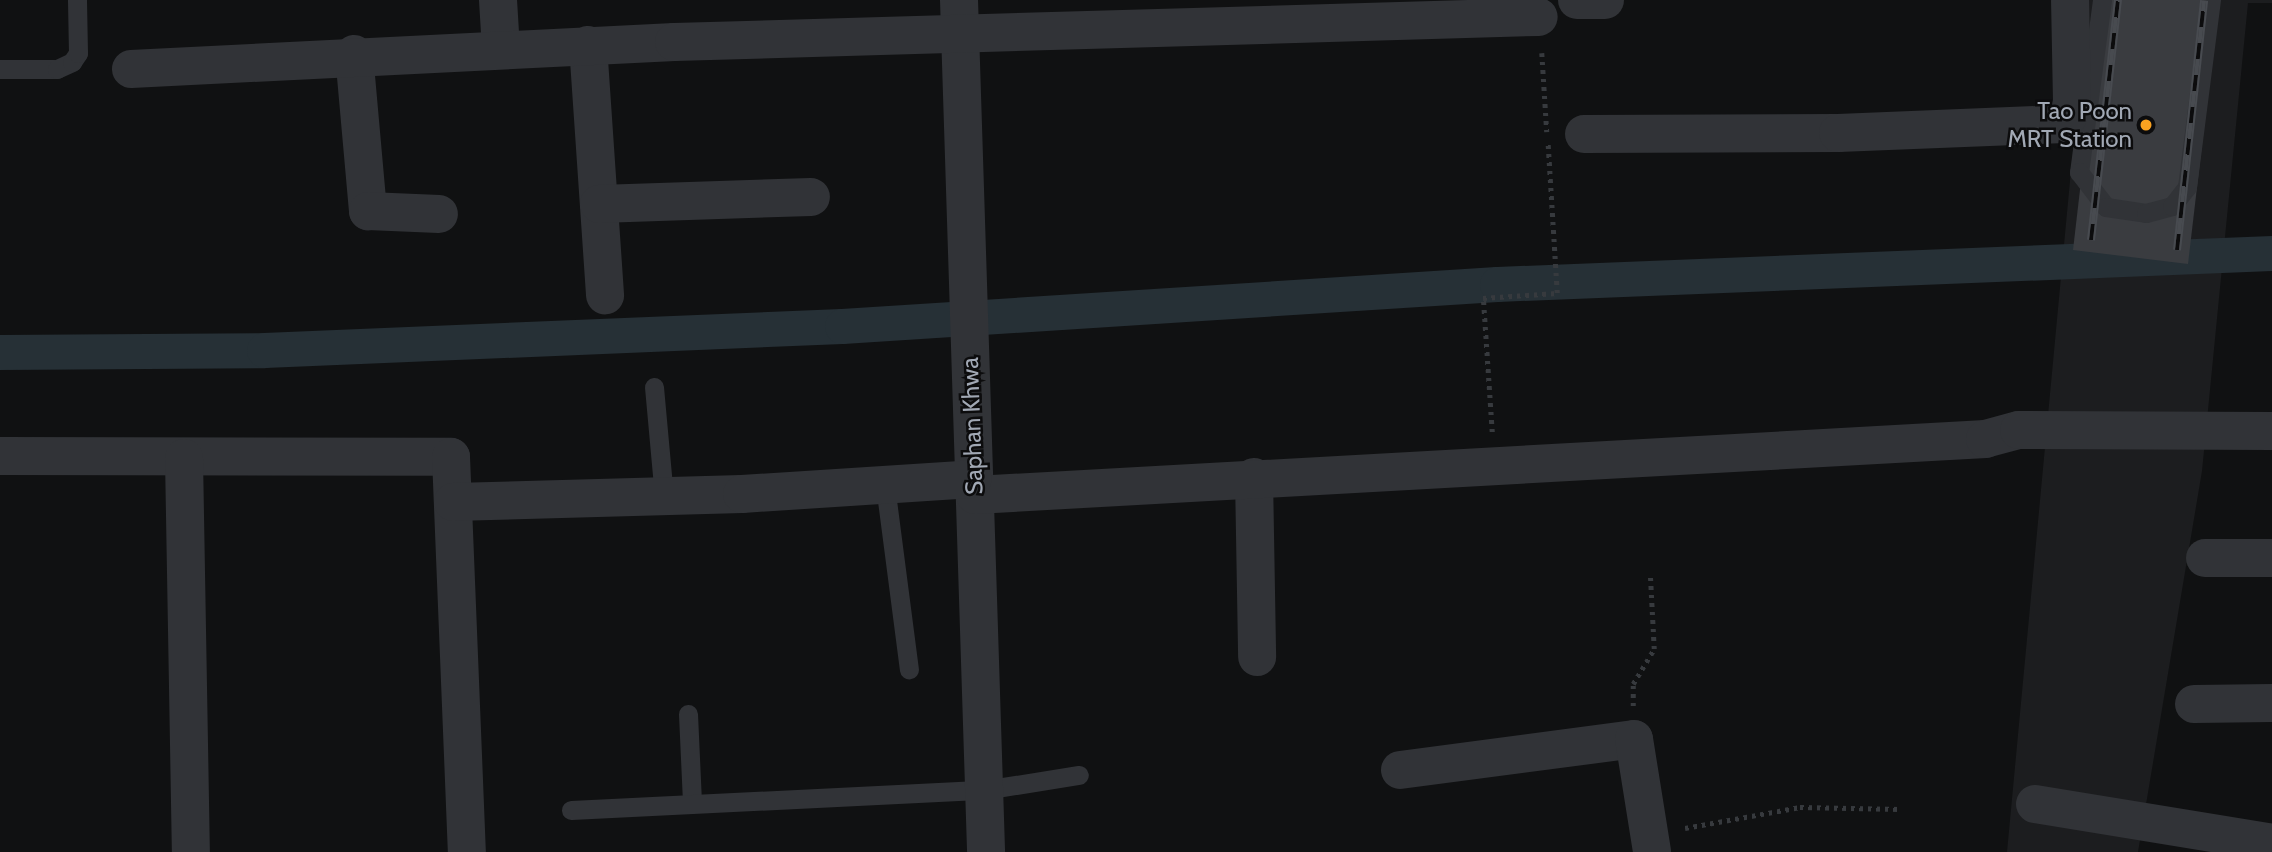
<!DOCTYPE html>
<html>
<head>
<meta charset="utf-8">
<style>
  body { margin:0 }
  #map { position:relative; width:2272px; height:852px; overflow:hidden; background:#101112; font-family:Cabin,sans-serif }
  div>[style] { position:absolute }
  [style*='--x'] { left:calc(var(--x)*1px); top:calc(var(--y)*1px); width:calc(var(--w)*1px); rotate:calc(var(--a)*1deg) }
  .built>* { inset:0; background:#1c1d1f }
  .canal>* { height:35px; margin:-17.5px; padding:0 17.5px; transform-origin:17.5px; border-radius:17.5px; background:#263036 }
  .building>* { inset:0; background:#3a3c40 }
  .path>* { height:4.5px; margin-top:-2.25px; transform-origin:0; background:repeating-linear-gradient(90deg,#373a3e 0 3.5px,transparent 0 8.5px) }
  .lane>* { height:19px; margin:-9.5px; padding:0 9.5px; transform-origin:9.5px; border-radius:9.5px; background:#313337 }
  .street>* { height:38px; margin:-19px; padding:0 19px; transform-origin:19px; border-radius:19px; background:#313337 }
  .rail>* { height:8px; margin-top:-4px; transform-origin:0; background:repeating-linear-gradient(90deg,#0c0c0d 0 16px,#484b50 0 32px); box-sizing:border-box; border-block:2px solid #484b50 }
  .dots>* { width:19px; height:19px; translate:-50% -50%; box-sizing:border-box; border:4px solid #0c0c0d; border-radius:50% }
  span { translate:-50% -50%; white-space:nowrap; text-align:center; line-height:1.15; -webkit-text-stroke:5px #0c0c0d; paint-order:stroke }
  .poi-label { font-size:24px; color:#a1a8b4 }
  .right { translate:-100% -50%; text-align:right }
  .street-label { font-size:24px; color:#a1a8b4 }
</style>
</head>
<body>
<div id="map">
  <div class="built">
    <div style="clip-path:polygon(2087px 0,2272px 0,2272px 3px,2248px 3px,2202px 471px,2138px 852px,2007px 852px)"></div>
  </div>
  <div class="canal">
    <div style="--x:0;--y:352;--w:264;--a:-0.4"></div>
    <div style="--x:264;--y:350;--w:578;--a:-2.38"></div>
    <div style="--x:842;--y:326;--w:656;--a:-3.67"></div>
    <div style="--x:1497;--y:284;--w:776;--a:-2.29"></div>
  </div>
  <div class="building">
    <div style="clip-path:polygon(2102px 0,2219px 0,2188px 264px,2073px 250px)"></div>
  </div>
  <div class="path">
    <div style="--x:1542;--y:53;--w:79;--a:86.4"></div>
    <div style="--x:1492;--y:432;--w:134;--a:-93.8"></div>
    <div style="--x:1483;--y:298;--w:74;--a:-3.9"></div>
    <div style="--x:1557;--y:293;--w:149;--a:-93.5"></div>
    <div style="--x:1633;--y:706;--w:22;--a:-90"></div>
    <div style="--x:1633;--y:684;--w:41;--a:-59"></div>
    <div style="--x:1654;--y:649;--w:76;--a:-93"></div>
    <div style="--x:1685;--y:828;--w:117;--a:-10.3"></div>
    <div style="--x:1800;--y:807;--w:100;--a:1.1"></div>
  </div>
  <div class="lane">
    <div style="--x:2102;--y:0;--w:174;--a:97.6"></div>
    <div style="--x:2079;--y:172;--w:44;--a:52.4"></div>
    <div style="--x:2106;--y:207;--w:40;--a:8.5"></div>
    <div style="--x:2146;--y:213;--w:27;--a:-15"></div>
    <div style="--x:2172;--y:206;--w:24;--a:-52"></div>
    <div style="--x:2187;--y:187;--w:189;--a:-82.7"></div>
    <div style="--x:0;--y:69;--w:57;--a:0"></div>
    <div style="--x:57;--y:69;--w:17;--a:-25"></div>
    <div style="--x:72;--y:62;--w:11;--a:-56"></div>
    <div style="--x:78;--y:53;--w:53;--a:-91.1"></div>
    <div style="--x:654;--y:387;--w:109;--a:84.8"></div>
    <div style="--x:885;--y:485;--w:186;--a:82.6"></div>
    <div style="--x:688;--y:714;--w:89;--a:87.4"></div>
    <div style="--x:571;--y:810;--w:413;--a:-2.8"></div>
    <div style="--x:984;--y:790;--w:96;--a:-9"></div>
  </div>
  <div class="street">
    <div style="--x:498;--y:0;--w:49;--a:86.5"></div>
    <div style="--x:959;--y:0;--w:852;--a:88.18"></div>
    <div style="--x:1577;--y:0;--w:28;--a:0"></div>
    <div style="--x:588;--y:45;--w:251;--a:86.1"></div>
    <div style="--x:354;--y:54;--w:158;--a:84.9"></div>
    <div style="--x:368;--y:211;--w:71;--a:2.4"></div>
    <div style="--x:131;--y:69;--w:544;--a:-2.85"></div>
    <div style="--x:674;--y:42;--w:865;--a:-1.66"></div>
    <div style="--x:1584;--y:134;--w:254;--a:-0.2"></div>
    <div style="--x:1838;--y:133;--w:220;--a:-2.3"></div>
    <div style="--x:2058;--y:124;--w:12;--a:-35"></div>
    <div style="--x:2068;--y:117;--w:16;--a:-75"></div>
    <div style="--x:2072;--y:102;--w:102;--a:-91.1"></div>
    <div style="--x:599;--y:204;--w:212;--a:-1.9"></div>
    <div style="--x:0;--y:456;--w:451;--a:0.1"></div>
    <div style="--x:451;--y:457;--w:395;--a:87.7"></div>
    <div style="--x:184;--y:458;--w:394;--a:89"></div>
    <div style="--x:1254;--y:477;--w:180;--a:89"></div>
    <div style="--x:975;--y:495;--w:1012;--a:-3.17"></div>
    <div style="--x:1985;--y:439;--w:35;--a:-15"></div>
    <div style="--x:2019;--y:430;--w:253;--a:0.2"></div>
    <div style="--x:453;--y:502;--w:289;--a:-1.6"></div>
    <div style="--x:742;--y:494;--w:231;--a:-3.7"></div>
    <div style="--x:2205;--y:558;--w:67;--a:0"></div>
    <div style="--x:2194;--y:704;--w:78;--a:-0.7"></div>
    <div style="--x:1400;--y:770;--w:236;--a:-7.5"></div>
    <div style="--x:1634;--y:739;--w:114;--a:80.9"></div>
    <div style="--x:2035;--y:804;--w:240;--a:9.3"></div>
  </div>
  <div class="rail">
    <div style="--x:2091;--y:240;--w:242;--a:-83.6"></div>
    <div style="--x:2177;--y:250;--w:251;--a:-83.8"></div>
  </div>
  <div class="dots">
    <div style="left:2146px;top:125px;background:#fba220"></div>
  </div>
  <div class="poi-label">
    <span class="right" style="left:2132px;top:125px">Tao Poon<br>MRT Station</span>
  </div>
  <div class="street-label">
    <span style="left:972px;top:426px;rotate:-92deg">Saphan Khwa</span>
  </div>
</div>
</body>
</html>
